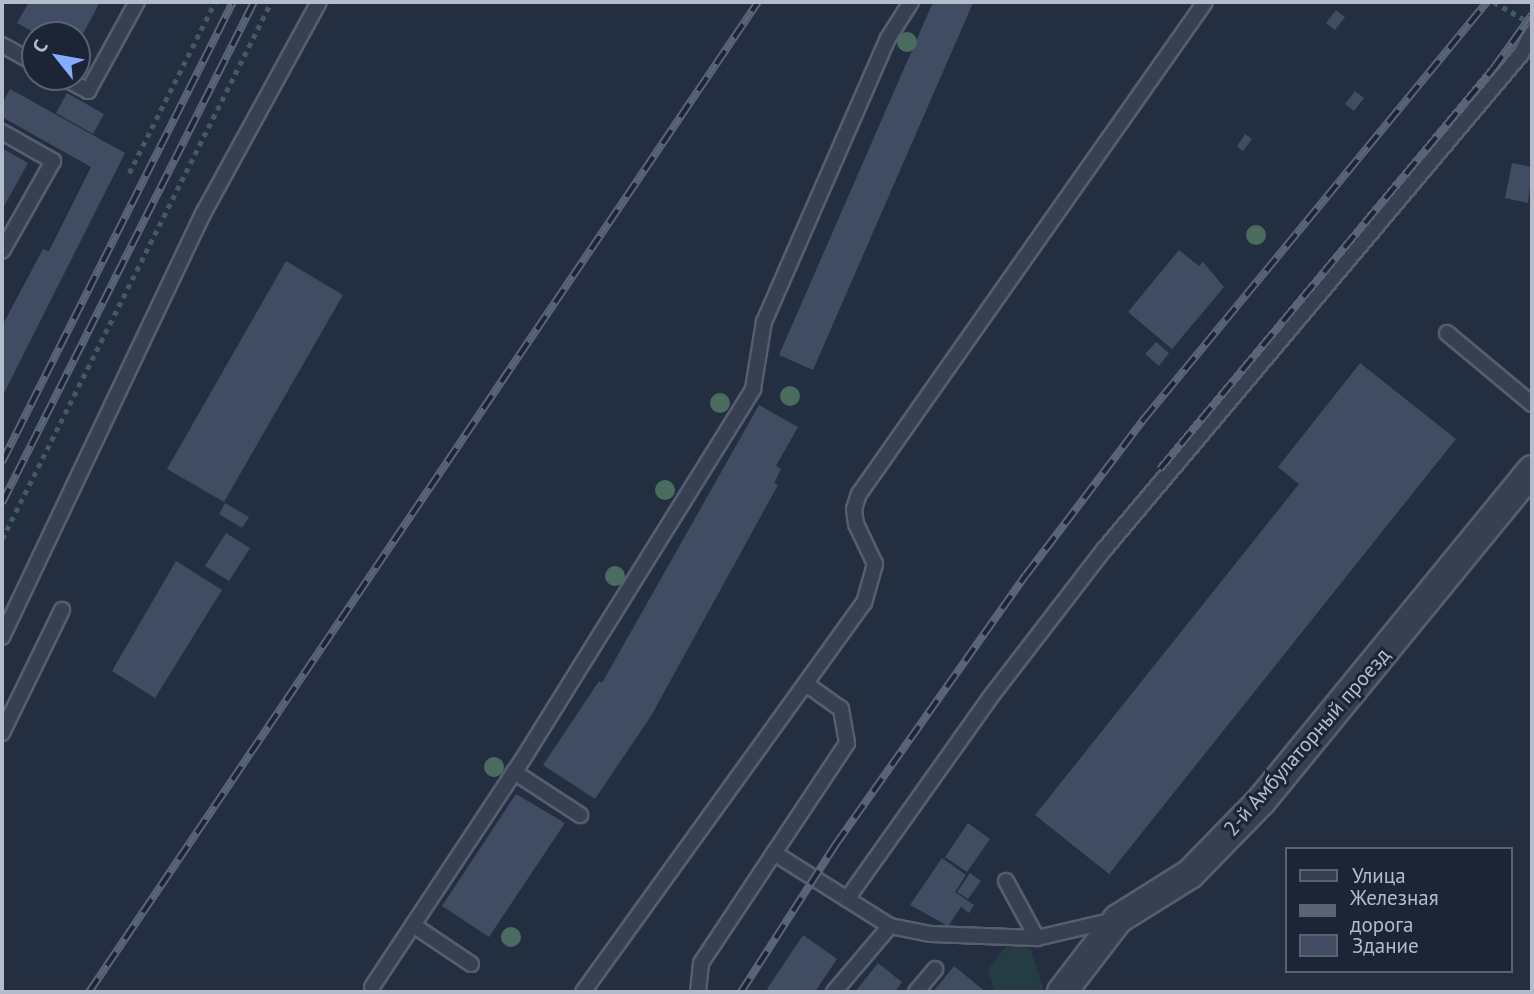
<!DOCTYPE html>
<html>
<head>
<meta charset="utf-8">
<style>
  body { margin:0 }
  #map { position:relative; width:1534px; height:994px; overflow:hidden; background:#232e41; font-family:"PT Sans",sans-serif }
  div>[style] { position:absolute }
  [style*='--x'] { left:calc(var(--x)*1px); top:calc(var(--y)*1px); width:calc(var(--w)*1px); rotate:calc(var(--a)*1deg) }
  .green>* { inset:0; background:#253d42 }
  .building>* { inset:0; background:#3f4c61 }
  .path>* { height:4.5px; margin-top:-2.25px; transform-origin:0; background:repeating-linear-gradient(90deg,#435a5f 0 5px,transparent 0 10px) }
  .roads { filter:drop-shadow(2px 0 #555e6e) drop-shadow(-2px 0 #555e6e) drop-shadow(0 2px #555e6e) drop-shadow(0 -2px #555e6e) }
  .lane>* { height:14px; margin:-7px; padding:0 7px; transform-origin:7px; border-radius:7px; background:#374051 }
  .street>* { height:28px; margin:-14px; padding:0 14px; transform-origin:14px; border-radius:14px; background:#374051 }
  .rail>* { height:8px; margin-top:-4px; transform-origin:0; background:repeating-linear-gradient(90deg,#1c2536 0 16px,#596478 0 32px); box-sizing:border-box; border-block:2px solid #596478 }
  .path-bridge>* { height:4.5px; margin-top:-2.25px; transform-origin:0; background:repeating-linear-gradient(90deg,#435a5f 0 5px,transparent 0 10px) }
  .trees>* { width:20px; height:20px; margin:-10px; border-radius:50%; background:#4a6c5f }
  span { translate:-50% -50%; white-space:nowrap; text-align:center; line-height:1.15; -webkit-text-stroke:6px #1c2536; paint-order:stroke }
  .street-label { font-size:21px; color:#b4bccb }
  .frame { position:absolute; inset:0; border:4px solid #b4bccb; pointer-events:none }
  .legend { position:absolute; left:1285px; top:847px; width:228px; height:126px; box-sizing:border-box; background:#1c2536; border:2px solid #596172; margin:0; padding:9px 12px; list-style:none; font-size:21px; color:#b4bccb }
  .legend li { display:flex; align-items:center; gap:14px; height:35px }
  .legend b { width:35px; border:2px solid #596172 }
  .north { position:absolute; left:21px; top:21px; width:70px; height:70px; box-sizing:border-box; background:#1c2536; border:2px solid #596172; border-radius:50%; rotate:301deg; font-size:19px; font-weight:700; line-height:28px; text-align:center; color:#b4bccb }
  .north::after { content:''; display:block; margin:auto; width:24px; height:32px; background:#85adff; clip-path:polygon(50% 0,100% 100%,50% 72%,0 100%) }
</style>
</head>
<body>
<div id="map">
  <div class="green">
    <div style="clip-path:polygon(1008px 944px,1031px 949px,1044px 992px,994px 991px,988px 969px)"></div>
  </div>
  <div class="building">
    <div style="clip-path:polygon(29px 2px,100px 2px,77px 45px,77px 35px,39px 35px,17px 23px)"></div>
    <div style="clip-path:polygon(933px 2px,973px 3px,813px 370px,779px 355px)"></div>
    <div style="clip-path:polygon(1336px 10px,1345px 17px,1335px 30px,1326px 23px)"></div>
    <div style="clip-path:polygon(10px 89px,125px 153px,2px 397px,2px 326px,43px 249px,49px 251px,91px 167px,2px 117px,2px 104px)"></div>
    <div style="clip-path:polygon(1355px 91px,1364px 98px,1354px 111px,1345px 104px)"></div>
    <div style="clip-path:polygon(67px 93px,104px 114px,93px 134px,56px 113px)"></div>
    <div style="clip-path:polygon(1245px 134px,1252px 139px,1243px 151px,1237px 146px)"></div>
    <div style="clip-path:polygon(2px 148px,28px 163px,2px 210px)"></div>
    <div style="clip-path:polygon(1512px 163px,1532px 167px,1528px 203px,1505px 198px)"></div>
    <div style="clip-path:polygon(1179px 250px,1199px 266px,1203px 262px,1224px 287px,1172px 349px,1128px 312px)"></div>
    <div style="clip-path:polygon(286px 261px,343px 295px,224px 502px,167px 469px)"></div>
    <div style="clip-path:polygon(1156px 342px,1169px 353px,1159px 366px,1145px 354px)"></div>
    <div style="clip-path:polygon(1360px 363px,1456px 439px,1109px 874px,1035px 815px,1299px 484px,1278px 467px)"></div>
    <div style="clip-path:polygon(759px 405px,798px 427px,776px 466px,781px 469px,774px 483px,778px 485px,651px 716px,595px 799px,543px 765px,599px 681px,602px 683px)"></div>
    <div style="clip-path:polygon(225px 503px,249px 517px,242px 528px,219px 514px)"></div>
    <div style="clip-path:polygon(226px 533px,250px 548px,229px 581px,205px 566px)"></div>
    <div style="clip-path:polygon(176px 561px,222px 590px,155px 698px,112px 671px)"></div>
    <div style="clip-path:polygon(516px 794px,565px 823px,489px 937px,442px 906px)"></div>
    <div style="clip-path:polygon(968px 823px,990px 839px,967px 872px,945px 857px)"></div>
    <div style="clip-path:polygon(942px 858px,966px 875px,955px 892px,974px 905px,969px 913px,961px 907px,948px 926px,910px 905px)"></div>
    <div style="clip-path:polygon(970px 873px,981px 881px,968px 899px,957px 892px)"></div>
    <div style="clip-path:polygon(803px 935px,837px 959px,815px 992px,771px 992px,767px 989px)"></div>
    <div style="clip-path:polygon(878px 963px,902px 982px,895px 992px,855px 992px)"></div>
    <div style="clip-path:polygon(954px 966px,986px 992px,933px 992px)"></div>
  </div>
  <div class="path">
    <div style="--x:129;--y:173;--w:191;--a:-63.3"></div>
    <div style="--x:2;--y:539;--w:601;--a:-63.39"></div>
  </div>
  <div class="roads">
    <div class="lane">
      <div style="--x:2;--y:45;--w:38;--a:29"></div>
      <div style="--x:62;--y:77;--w:30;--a:28"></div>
      <div style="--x:88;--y:91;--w:102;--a:-61.2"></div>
      <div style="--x:2;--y:132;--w:59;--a:29.6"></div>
      <div style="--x:53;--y:161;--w:103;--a:119.5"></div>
      <div style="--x:1447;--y:333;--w:111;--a:39.9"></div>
      <div style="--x:2;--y:637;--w:471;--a:-64.6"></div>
      <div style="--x:204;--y:212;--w:239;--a:-61.3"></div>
      <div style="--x:2;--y:733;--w:137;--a:-64"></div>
      <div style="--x:514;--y:772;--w:79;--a:33.1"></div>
      <div style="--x:774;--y:853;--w:137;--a:32.2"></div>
      <div style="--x:1006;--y:881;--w:65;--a:61.5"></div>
      <div style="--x:847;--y:899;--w:245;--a:-54.6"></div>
      <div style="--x:989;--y:699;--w:187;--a:-52.4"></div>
      <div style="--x:1103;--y:551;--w:649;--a:-49.93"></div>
      <div style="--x:1521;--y:54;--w:24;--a:-62"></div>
      <div style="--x:413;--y:925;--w:70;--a:33.9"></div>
      <div style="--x:372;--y:987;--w:273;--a:-56.5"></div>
      <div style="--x:523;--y:759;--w:436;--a:-58.1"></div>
      <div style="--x:753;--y:389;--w:68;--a:-80.7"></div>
      <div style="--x:764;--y:322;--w:308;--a:-66.4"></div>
      <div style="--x:887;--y:40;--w:45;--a:-57.7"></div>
      <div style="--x:583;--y:992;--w:480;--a:-54.2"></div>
      <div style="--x:864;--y:603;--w:41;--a:-74.2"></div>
      <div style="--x:875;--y:564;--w:44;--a:-115.4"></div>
      <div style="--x:856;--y:524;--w:15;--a:-98"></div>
      <div style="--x:854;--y:509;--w:16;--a:-72"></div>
      <div style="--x:859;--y:494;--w:601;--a:-54.88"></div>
      <div style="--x:698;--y:992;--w:29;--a:-84"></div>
      <div style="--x:701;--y:963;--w:264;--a:-56.4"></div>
      <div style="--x:847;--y:743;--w:35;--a:-100"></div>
      <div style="--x:841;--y:709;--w:43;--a:-144.5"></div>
      <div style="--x:834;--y:992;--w:87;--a:-49.7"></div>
      <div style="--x:890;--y:926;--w:42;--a:11"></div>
      <div style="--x:931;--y:934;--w:106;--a:2.2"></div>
      <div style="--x:1037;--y:938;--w:79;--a:-13.2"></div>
      <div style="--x:916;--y:992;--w:30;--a:-50"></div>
    </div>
    <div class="street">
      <div style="--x:1062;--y:992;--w:92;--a:-52.5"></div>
      <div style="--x:1118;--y:919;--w:85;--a:-32"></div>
      <div style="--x:1190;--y:874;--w:103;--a:-45.8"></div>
      <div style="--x:1262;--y:800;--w:426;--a:-50.7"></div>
    </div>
  </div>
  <div class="rail">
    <div style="--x:2;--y:462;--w:515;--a:-63.34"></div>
    <div style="--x:1160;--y:469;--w:520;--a:-50.22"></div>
    <div style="--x:1493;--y:69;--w:67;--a:-54.2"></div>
    <div style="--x:2;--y:503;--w:561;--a:-63.3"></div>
    <div style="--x:89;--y:992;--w:1195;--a:-55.95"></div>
    <div style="--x:741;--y:992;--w:176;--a:-57.3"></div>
    <div style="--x:836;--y:844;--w:329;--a:-54.8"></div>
    <div style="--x:1026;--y:575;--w:196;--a:-52.9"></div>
    <div style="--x:1144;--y:419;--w:540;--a:-50.56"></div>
  </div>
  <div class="path-bridge">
    <div style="--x:1494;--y:2;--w:44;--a:30.1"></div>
  </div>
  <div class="trees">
    <div style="left:907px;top:42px"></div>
    <div style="left:1256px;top:235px"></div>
    <div style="left:790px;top:396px"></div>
    <div style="left:720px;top:403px"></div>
    <div style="left:665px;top:490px"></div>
    <div style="left:615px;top:576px"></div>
    <div style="left:494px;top:767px"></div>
    <div style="left:511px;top:937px"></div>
  </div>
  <div class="street-label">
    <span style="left:1307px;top:742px;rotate:-49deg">2-й Амбулаторный проезд</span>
  </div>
  <div class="frame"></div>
  <ul class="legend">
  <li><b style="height:9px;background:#374051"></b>Улица</li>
  <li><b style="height:9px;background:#596478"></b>Железная дорога</li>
  <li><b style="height:19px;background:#3f4c61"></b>Здание</li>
  </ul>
  <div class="north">С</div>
</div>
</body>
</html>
